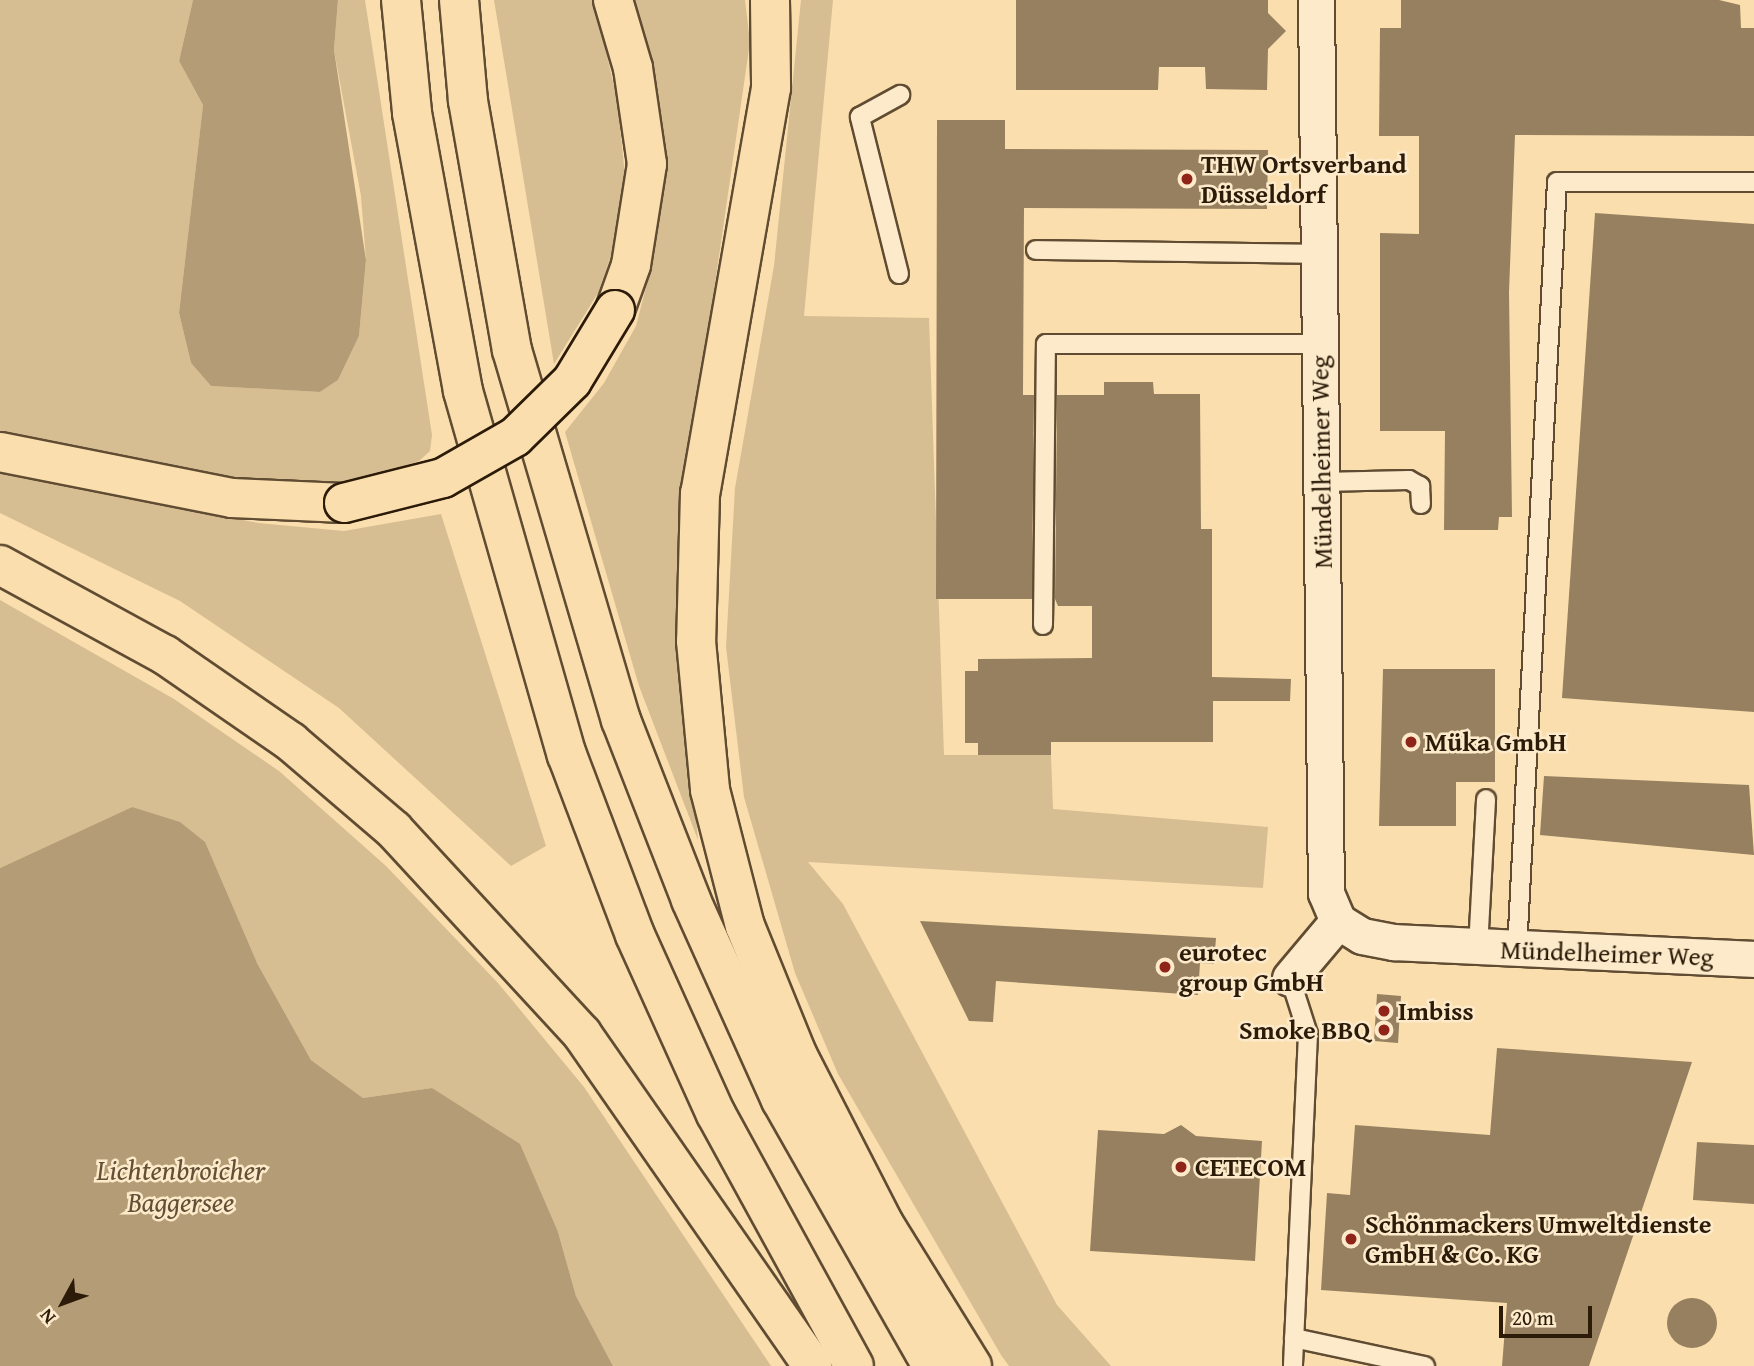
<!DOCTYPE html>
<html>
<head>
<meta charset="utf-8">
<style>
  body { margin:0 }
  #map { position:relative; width:1754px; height:1366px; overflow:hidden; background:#fadeae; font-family:"Gentium Book Plus",serif }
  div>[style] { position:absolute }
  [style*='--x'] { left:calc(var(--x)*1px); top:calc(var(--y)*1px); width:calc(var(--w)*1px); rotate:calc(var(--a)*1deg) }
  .green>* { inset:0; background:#d7bd92 }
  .water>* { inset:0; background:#b49c76 }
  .building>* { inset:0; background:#97805f }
  .round { border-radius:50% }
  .roads { filter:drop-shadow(2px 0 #604c32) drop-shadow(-2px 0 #604c32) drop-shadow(0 2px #604c32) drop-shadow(0 -2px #604c32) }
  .lane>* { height:18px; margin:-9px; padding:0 9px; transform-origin:9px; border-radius:9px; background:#fceaca }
  .street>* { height:35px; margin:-17.5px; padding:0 17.5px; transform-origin:17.5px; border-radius:17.5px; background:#fceaca }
  .highway>* { height:38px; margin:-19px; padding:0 19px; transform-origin:19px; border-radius:19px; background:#fadeae }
  .bridges { filter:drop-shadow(2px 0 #2c1b09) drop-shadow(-2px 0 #2c1b09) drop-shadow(0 2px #2c1b09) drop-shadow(0 -2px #2c1b09) }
  .highway-bridge>* { height:38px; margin:-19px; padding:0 19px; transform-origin:19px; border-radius:19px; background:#fadeae }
  .dots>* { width:19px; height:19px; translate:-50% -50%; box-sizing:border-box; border:4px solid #fceaca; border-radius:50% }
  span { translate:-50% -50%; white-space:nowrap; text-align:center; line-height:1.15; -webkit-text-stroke:5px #fceaca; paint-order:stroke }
  .poi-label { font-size:26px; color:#2c1b09; font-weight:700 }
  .left { translate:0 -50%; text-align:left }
  .right { translate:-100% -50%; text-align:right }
  .street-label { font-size:26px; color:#2c1b09 }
  .water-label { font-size:28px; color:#624f35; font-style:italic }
  .north { position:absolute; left:28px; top:1268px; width:70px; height:70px; -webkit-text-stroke:5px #fceaca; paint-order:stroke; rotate:229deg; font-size:19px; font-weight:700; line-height:28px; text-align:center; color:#2c1b09 }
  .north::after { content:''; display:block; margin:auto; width:24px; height:32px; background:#2c1b09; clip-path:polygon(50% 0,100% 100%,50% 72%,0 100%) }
  .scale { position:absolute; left:1499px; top:1306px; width:93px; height:32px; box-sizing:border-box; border:4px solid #2c1b09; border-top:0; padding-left:9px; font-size:21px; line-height:24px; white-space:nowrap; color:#2c1b09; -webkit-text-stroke:5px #fceaca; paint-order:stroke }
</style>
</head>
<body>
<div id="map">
  <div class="green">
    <div style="clip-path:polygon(0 0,193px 0,179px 61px,203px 105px,179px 313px,191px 363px,211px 386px,320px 392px,338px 380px,359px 336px,366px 260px,361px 196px,334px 50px,338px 0,365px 0,432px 435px,430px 451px,419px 461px,345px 486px,264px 492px,0 440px)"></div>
    <div style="clip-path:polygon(494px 0,594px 0,617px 99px,625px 175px,619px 232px,598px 293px,554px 364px)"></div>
    <div style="clip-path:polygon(629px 0,745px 0,750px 42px,685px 491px,681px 652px,698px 840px,639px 686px,565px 432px,604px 383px,636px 326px,654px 256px,663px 189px,656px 112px)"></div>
    <div style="clip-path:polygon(801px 0,833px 0,804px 316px,929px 318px,944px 755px,1051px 755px,1053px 809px,1268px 827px,1263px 888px,808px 862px,843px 904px,1057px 1305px,1111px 1366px,1009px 1366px,1001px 1355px,838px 1074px,795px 973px,744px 797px,726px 647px,735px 488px,774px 266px)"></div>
    <div style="clip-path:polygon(0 473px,258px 523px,344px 531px,441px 514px,546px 846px,511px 866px,339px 708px,180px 601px,0 513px)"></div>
    <div style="clip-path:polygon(0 600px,174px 699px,279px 771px,386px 866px,498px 983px,584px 1087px,771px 1366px,613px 1366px,576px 1296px,558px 1232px,432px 1088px,363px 1098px,311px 1060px,257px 963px,132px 807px,0 868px)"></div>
  </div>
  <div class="water">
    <div style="clip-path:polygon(193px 0,338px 0,334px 50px,366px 260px,359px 336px,338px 380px,320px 392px,211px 386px,191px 363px,179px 313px,203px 105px,179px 61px)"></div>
    <div style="clip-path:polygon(132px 807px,180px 822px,205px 842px,257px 963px,311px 1060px,363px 1098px,432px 1088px,520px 1144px,558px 1232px,576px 1296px,613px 1366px,0 1366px,0 868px)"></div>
  </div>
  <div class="building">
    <div style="clip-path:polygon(1016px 0,1268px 0,1268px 13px,1286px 31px,1268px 49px,1267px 90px,1206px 89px,1205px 67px,1159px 67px,1158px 90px,1016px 90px)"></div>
    <div style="clip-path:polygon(1401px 0,1719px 0,1740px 5px,1741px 28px,1754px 28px,1754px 136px,1515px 135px,1509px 292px,1512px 517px,1499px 517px,1498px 530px,1444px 530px,1445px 431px,1380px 431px,1380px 233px,1419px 234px,1419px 136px,1379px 136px,1380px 28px,1401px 28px)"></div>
    <div style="clip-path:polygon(937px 120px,1005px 120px,1005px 149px,1268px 150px,1267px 209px,1024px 208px,1023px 395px,1034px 395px,1032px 599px,936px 599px)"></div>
    <div style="clip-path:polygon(1595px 213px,1754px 224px,1754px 712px,1562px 698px)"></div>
    <div style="clip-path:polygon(1104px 382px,1153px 382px,1154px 394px,1200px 394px,1201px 529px,1212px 529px,1212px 677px,1291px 679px,1290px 701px,1213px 701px,1213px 742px,1051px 742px,1051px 755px,978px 755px,978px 743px,965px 743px,965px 671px,978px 671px,978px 659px,1092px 658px,1092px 606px,1058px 606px,1055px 599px,1057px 395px,1104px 395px)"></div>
    <div style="clip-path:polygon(1383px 669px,1495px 669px,1495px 782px,1456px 782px,1456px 826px,1379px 826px)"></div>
    <div style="clip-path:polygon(1544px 776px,1749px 785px,1754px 855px,1540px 835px)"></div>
    <div style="clip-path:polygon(920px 921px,1216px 938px,1214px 964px,1200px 963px,1198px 995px,996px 981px,993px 1022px,969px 1021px)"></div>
    <div style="clip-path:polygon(1377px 994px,1401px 996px,1398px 1043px,1374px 1041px)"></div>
    <div style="clip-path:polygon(1497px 1048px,1692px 1062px,1589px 1366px,1502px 1366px,1507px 1303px,1321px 1290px,1327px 1193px,1350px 1195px,1355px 1125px,1490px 1135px)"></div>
    <div style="clip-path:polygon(1181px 1125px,1196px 1136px,1262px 1141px,1255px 1261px,1090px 1251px,1098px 1130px,1164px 1134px)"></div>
    <div style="clip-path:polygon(1697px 1142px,1754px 1145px,1754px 1204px,1693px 1200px)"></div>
    <div class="round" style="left:1667px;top:1298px;width:50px;height:50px"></div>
  </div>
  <div class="roads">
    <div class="lane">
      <div style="--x:1036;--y:250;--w:282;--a:0.8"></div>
      <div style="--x:899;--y:274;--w:162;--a:-104"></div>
      <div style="--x:860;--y:117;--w:46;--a:-28.8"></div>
      <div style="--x:1321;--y:482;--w:88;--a:-1.3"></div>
      <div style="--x:1409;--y:480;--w:13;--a:29"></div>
      <div style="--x:1420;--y:486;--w:18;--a:87"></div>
      <div style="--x:1043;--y:625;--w:281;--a:-89.4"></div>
      <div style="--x:1046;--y:344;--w:273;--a:0"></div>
      <div style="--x:1478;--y:948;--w:149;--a:-86.9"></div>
      <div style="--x:1517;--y:950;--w:769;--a:-87.02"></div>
      <div style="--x:1557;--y:182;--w:197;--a:0"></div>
      <div style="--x:1290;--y:978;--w:59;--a:72.2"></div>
      <div style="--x:1308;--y:1034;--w:332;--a:92.6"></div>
      <div style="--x:1294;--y:1338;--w:134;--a:12.1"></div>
    </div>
    <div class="street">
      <div style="--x:1316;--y:0;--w:893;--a:89.36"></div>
      <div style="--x:1326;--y:893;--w:30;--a:67"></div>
      <div style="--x:1338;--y:921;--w:28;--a:32"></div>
      <div style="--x:1362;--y:936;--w:33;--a:11"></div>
      <div style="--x:1394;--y:942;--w:360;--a:2.7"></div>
      <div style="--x:1290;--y:978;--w:75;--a:-49.9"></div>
    </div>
    <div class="highway">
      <div style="--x:401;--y:0;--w:114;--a:84.4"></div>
      <div style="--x:412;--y:113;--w:283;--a:79.6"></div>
      <div style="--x:463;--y:391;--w:379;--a:74.1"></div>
      <div style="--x:567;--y:755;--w:192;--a:69.3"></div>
      <div style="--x:635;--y:935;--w:196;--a:65.7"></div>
      <div style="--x:716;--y:1114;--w:287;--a:61.3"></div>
      <div style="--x:459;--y:0;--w:101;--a:84.9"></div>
      <div style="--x:468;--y:101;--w:253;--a:80"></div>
      <div style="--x:512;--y:350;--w:386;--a:73.6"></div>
      <div style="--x:621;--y:720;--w:193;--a:68.7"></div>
      <div style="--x:691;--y:900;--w:219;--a:65.8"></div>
      <div style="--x:781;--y:1100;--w:306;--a:60.4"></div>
      <div style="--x:613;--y:0;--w:71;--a:73.6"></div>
      <div style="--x:633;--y:68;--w:97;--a:81.7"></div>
      <div style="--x:647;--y:164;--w:102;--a:99"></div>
      <div style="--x:631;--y:265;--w:48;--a:109.6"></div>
      <div style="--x:770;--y:0;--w:88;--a:89.3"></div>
      <div style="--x:771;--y:88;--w:411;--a:99.9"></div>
      <div style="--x:700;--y:493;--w:148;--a:91.5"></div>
      <div style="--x:696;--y:641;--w:150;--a:84.6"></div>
      <div style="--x:710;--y:790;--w:140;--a:75.6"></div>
      <div style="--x:745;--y:926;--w:138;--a:67.9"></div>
      <div style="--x:797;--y:1054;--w:191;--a:62.9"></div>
      <div style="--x:884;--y:1224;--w:167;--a:58.2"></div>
      <div style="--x:0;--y:452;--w:237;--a:11.2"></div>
      <div style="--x:232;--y:498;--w:112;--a:2.6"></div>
      <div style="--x:0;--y:565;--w:188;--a:28.6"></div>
      <div style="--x:165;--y:655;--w:153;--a:34.6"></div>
      <div style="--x:291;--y:742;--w:135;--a:40.5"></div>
      <div style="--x:394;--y:830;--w:277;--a:47.3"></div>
      <div style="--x:582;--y:1034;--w:404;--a:55.2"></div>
    </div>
  </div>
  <div class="bridges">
    <div class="highway-bridge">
      <div style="--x:344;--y:503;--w:102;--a:-14.2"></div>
      <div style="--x:443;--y:478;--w:83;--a:-29.7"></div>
      <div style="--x:515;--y:437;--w:80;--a:-44.5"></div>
      <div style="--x:572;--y:381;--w:83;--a:-58.8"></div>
    </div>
  </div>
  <div class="dots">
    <div style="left:1187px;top:179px;background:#8f2418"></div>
    <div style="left:1411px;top:742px;background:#8f2418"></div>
    <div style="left:1165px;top:967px;background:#8f2418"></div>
    <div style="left:1384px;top:1011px;background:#8f2418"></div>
    <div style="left:1384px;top:1030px;background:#8f2418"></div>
    <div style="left:1181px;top:1167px;background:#8f2418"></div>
    <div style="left:1351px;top:1239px;background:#8f2418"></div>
  </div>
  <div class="poi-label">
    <span class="left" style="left:1201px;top:179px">THW Ortsverband<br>Düsseldorf</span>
    <span class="left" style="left:1425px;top:742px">Müka GmbH</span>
    <span class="left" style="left:1179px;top:967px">eurotec<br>group GmbH</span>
    <span class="left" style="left:1398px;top:1011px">Imbiss</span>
    <span class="right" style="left:1370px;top:1030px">Smoke BBQ</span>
    <span class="left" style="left:1195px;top:1167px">CETECOM</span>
    <span class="left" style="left:1365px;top:1239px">Schönmackers Umweltdienste<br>GmbH &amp; Co. KG</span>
  </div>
  <div class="street-label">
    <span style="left:1321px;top:462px;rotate:-91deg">Mündelheimer Weg</span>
    <span style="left:1607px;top:953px;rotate:2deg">Mündelheimer Weg</span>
  </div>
  <div class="water-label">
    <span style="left:181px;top:1186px">Lichtenbroicher<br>Baggersee</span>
  </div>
  <div class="north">N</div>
  <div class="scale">20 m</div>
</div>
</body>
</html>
